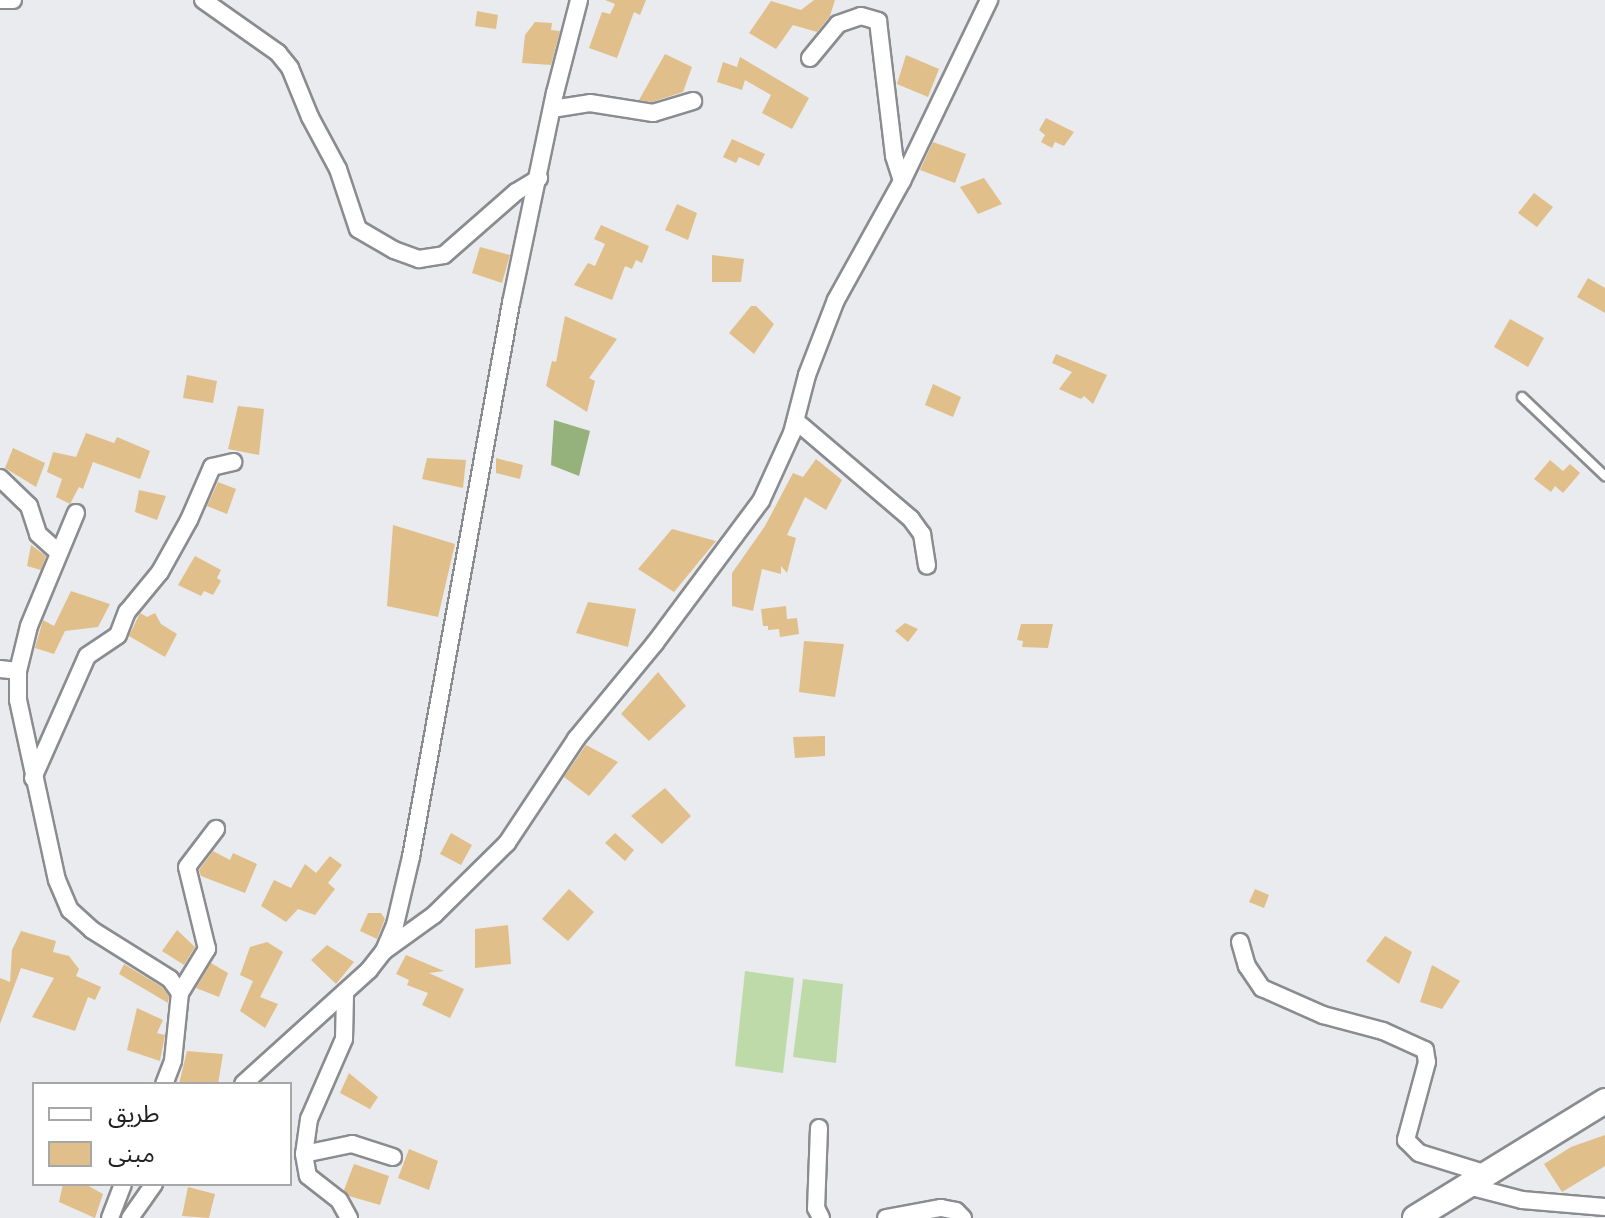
<!DOCTYPE html>
<html>
<head>
<meta charset="utf-8">
<style>
  body { margin:0 }
  #map { position:relative; width:1605px; height:1218px; overflow:hidden; background:#e9ebee; font-family:Mulish,"Noto Sans Arabic",sans-serif }
  div>[style] { position:absolute }
  [style*='--x'] { left:calc(var(--x)*1px); top:calc(var(--y)*1px); width:calc(var(--w)*1px); rotate:calc(var(--a)*1deg) }
  .green>* { inset:0; background:#bfdaa9 }
  .forest>* { inset:0; background:#95b27d }
  .building>* { inset:0; background:#e1bf8a }
  .roads { filter:drop-shadow(2px 0 #8a8c8f) drop-shadow(-2px 0 #8a8c8f) drop-shadow(0 2px #8a8c8f) drop-shadow(0 -2px #8a8c8f) }
  .lane>* { height:8px; margin:-4px; padding:0 4px; transform-origin:4px; border-radius:4px; background:#fff }
  .street>* { height:16px; margin:-8px; padding:0 8px; transform-origin:8px; border-radius:8px; background:#fff }
  .secondary>* { height:24px; margin:-12px; padding:0 12px; transform-origin:12px; border-radius:12px; background:#fff }
  span { translate:-50% -50%; white-space:nowrap; text-align:center; line-height:1.15; -webkit-text-stroke:7px #fff; paint-order:stroke }
  .legend { position:absolute; left:32px; top:1082px; width:260px; height:104px; box-sizing:border-box; background:#fff; border:2px solid #a6a7a7; margin:0; padding:10px 14px; list-style:none; font-size:24px; color:#212223 }
  .legend li { display:flex; align-items:center; gap:16px; height:40px }
  .legend b { width:40px; border:2px solid #a6a7a7 }
</style>
</head>
<body>
<div id="map">
  <div class="green">
    <div style="clip-path:polygon(745px 971px,794px 978px,783px 1073px,735px 1066px)"></div>
    <div style="clip-path:polygon(803px 979px,843px 984px,836px 1063px,793px 1057px)"></div>
  </div>
  <div class="forest">
    <div style="clip-path:polygon(554px 420px,590px 431px,579px 476px,551px 465px)"></div>
  </div>
  <div class="building">
    <div style="clip-path:polygon(605px 0,646px 0,640px 15px,634px 12px,617px 58px,589px 48px,602px 12px,610px 14px,615px 4px)"></div>
    <div style="clip-path:polygon(814px 0,835px 0,830px 16px,817px 32px,793px 25px,776px 49px,749px 33px,771px 1px,801px 10px)"></div>
    <div style="clip-path:polygon(477px 11px,498px 15px,496px 29px,475px 26px)"></div>
    <div style="clip-path:polygon(535px 22px,552px 23px,551px 30px,560px 31px,551px 65px,522px 63px,525px 35px)"></div>
    <div style="clip-path:polygon(665px 54px,692px 67px,683px 92px,652px 102px,639px 100px)"></div>
    <div style="clip-path:polygon(906px 55px,939px 69px,928px 97px,897px 84px)"></div>
    <div style="clip-path:polygon(740px 57px,809px 98px,792px 129px,762px 113px,771px 95px,745px 80px,742px 90px,717px 82px,723px 62px,737px 67px)"></div>
    <div style="clip-path:polygon(1046px 118px,1074px 132px,1064px 146px,1055px 142px,1052px 148px,1041px 142px,1045px 135px,1039px 130px)"></div>
    <div style="clip-path:polygon(732px 139px,765px 154px,759px 166px,739px 157px,736px 163px,723px 157px)"></div>
    <div style="clip-path:polygon(933px 142px,966px 154px,955px 183px,920px 170px)"></div>
    <div style="clip-path:polygon(984px 178px,1002px 204px,978px 214px,960px 187px)"></div>
    <div style="clip-path:polygon(1534px 193px,1553px 207px,1537px 227px,1518px 213px)"></div>
    <div style="clip-path:polygon(677px 204px,697px 213px,688px 240px,665px 230px)"></div>
    <div style="clip-path:polygon(601px 225px,649px 246px,642px 263px,636px 260px,632px 269px,625px 266px,612px 300px,574px 285px,588px 263px,595px 266px,605px 244px,594px 239px)"></div>
    <div style="clip-path:polygon(480px 247px,510px 255px,502px 283px,472px 273px)"></div>
    <div style="clip-path:polygon(712px 255px,744px 259px,741px 282px,712px 282px)"></div>
    <div style="clip-path:polygon(1588px 278px,1605px 288px,1605px 313px,1577px 297px)"></div>
    <div style="clip-path:polygon(751px 306px,756px 306px,774px 324px,754px 354px,729px 333px)"></div>
    <div style="clip-path:polygon(565px 316px,617px 339px,589px 378px,595px 381px,587px 412px,546px 386px,552px 361px,556px 362px)"></div>
    <div style="clip-path:polygon(1510px 319px,1544px 338px,1528px 367px,1494px 347px)"></div>
    <div style="clip-path:polygon(1056px 354px,1107px 375px,1093px 404px,1084px 396px,1081px 399px,1059px 389px,1072px 372px,1052px 363px)"></div>
    <div style="clip-path:polygon(187px 375px,217px 381px,213px 403px,183px 398px)"></div>
    <div style="clip-path:polygon(933px 384px,961px 397px,953px 417px,925px 405px)"></div>
    <div style="clip-path:polygon(238px 406px,264px 409px,259px 455px,228px 449px)"></div>
    <div style="clip-path:polygon(86px 433px,114px 443px,117px 437px,150px 451px,140px 479px,93px 462px,83px 489px,79px 487px,70px 504px,56px 497px,62px 479px,47px 472px,53px 452px,76px 457px)"></div>
    <div style="clip-path:polygon(13px 448px,45px 463px,36px 487px,5px 468px)"></div>
    <div style="clip-path:polygon(427px 458px,466px 460px,463px 488px,422px 479px)"></div>
    <div style="clip-path:polygon(496px 458px,523px 465px,520px 479px,496px 473px)"></div>
    <div style="clip-path:polygon(816px 459px,842px 480px,826px 510px,805px 497px,787px 535px,796px 538px,787px 573px,781px 566px,781px 574px,762px 569px,753px 611px,732px 606px,732px 573px,765px 526px,793px 473px,803px 477px)"></div>
    <div style="clip-path:polygon(1550px 460px,1563px 471px,1570px 464px,1580px 473px,1563px 493px,1555px 486px,1551px 492px,1534px 479px)"></div>
    <div style="clip-path:polygon(218px 482px,236px 489px,227px 514px,207px 506px)"></div>
    <div style="clip-path:polygon(139px 490px,166px 496px,157px 520px,135px 512px)"></div>
    <div style="clip-path:polygon(393px 525px,455px 544px,438px 617px,387px 606px)"></div>
    <div style="clip-path:polygon(672px 529px,716px 541px,674px 592px,638px 569px)"></div>
    <div style="clip-path:polygon(31px 545px,46px 556px,41px 570px,27px 566px)"></div>
    <div style="clip-path:polygon(195px 556px,221px 570px,217px 578px,221px 581px,213px 595px,204px 591px,201px 596px,178px 585px)"></div>
    <div style="clip-path:polygon(71px 591px,110px 604px,98px 627px,65px 631px,54px 654px,35px 648px,43px 620px,54px 626px)"></div>
    <div style="clip-path:polygon(588px 602px,636px 609px,628px 647px,576px 633px)"></div>
    <div style="clip-path:polygon(786px 606px,787px 619px,797px 618px,799px 634px,780px 637px,779px 629px,768px 630px,768px 626px,763px 626px,761px 609px)"></div>
    <div style="clip-path:polygon(140px 613px,147px 617px,155px 613px,161px 624px,177px 634px,165px 657px,129px 636px)"></div>
    <div style="clip-path:polygon(905px 623px,918px 629px,908px 642px,895px 631px)"></div>
    <div style="clip-path:polygon(1021px 624px,1053px 624px,1048px 648px,1022px 647px,1023px 641px,1017px 640px)"></div>
    <div style="clip-path:polygon(804px 641px,844px 644px,835px 697px,799px 692px)"></div>
    <div style="clip-path:polygon(658px 672px,686px 706px,649px 741px,621px 714px)"></div>
    <div style="clip-path:polygon(825px 736px,825px 756px,795px 758px,793px 737px)"></div>
    <div style="clip-path:polygon(586px 745px,618px 762px,589px 796px,564px 777px)"></div>
    <div style="clip-path:polygon(665px 788px,691px 816px,662px 844px,631px 816px)"></div>
    <div style="clip-path:polygon(451px 833px,472px 845px,461px 865px,440px 854px)"></div>
    <div style="clip-path:polygon(615px 833px,634px 850px,625px 861px,605px 843px)"></div>
    <div style="clip-path:polygon(213px 851px,230px 860px,233px 853px,257px 864px,245px 893px,201px 876px,199px 870px)"></div>
    <div style="clip-path:polygon(330px 856px,342px 865px,328px 883px,335px 889px,315px 915px,298px 909px,286px 922px,261px 906px,274px 880px,291px 888px,305px 864px,316px 873px)"></div>
    <div style="clip-path:polygon(569px 889px,594px 912px,568px 941px,542px 919px)"></div>
    <div style="clip-path:polygon(1255px 889px,1269px 895px,1264px 908px,1249px 902px)"></div>
    <div style="clip-path:polygon(368px 913px,381px 913px,385px 919px,377px 939px,360px 931px)"></div>
    <div style="clip-path:polygon(508px 925px,511px 964px,475px 968px,475px 929px)"></div>
    <div style="clip-path:polygon(177px 930px,195px 947px,184px 965px,162px 951px)"></div>
    <div style="clip-path:polygon(21px 931px,56px 941px,53px 952px,69px 956px,79px 969px,76px 976px,101px 987px,95px 1000px,88px 997px,75px 1031px,32px 1017px,54px 978px,21px 968px,0 1024px,0 978px,10px 982px,12px 950px)"></div>
    <div style="clip-path:polygon(1385px 936px,1412px 952px,1399px 984px,1366px 961px)"></div>
    <div style="clip-path:polygon(267px 942px,283px 952px,260px 997px,278px 1004px,265px 1028px,240px 1011px,253px 981px,240px 975px,250px 947px)"></div>
    <div style="clip-path:polygon(327px 945px,354px 962px,336px 984px,311px 960px)"></div>
    <div style="clip-path:polygon(406px 955px,444px 971px,429px 973px,464px 989px,450px 1018px,422px 1005px,428px 993px,407px 985px,409px 980px,396px 974px)"></div>
    <div style="clip-path:polygon(211px 963px,228px 973px,219px 997px,196px 988px)"></div>
    <div style="clip-path:polygon(124px 964px,162px 987px,169px 996px,168px 1003px,119px 974px)"></div>
    <div style="clip-path:polygon(1432px 965px,1460px 981px,1442px 1009px,1420px 1002px)"></div>
    <div style="clip-path:polygon(137px 1008px,163px 1020px,157px 1033px,165px 1035px,160px 1061px,127px 1050px)"></div>
    <div style="clip-path:polygon(187px 1051px,223px 1054px,218px 1084px,179px 1084px)"></div>
    <div style="clip-path:polygon(349px 1073px,378px 1097px,370px 1109px,340px 1093px)"></div>
    <div style="clip-path:polygon(1605px 1135px,1605px 1166px,1562px 1192px,1544px 1164px,1571px 1147px)"></div>
    <div style="clip-path:polygon(409px 1149px,438px 1161px,429px 1190px,398px 1178px)"></div>
    <div style="clip-path:polygon(354px 1164px,389px 1176px,380px 1205px,349px 1196px,344px 1190px)"></div>
    <div style="clip-path:polygon(63px 1184px,85px 1184px,103px 1194px,95px 1218px,59px 1202px)"></div>
    <div style="clip-path:polygon(188px 1187px,215px 1194px,209px 1218px,182px 1216px)"></div>
  </div>
  <div class="roads">
    <div class="lane">
      <div style="--x:1522;--y:397;--w:115;--a:43.6"></div>
    </div>
    <div class="street">
      <div style="--x:0;--y:0;--w:13;--a:0"></div>
      <div style="--x:203;--y:0;--w:92;--a:35.2"></div>
      <div style="--x:278;--y:53;--w:19;--a:51"></div>
      <div style="--x:290;--y:68;--w:53;--a:67.8"></div>
      <div style="--x:310;--y:117;--w:59;--a:61.7"></div>
      <div style="--x:338;--y:169;--w:63;--a:71.6"></div>
      <div style="--x:358;--y:229;--w:42;--a:30.3"></div>
      <div style="--x:394;--y:250;--w:27;--a:20"></div>
      <div style="--x:419;--y:259;--w:25;--a:-9"></div>
      <div style="--x:444;--y:255;--w:96;--a:-41.2"></div>
      <div style="--x:516;--y:192;--w:27;--a:-31"></div>
      <div style="--x:810;--y:58;--w:44;--a:-50.5"></div>
      <div style="--x:838;--y:24;--w:24;--a:-19"></div>
      <div style="--x:861;--y:16;--w:18;--a:16"></div>
      <div style="--x:878;--y:21;--w:136;--a:83.2"></div>
      <div style="--x:894;--y:156;--w:26;--a:72"></div>
      <div style="--x:552;--y:109;--w:38;--a:-9"></div>
      <div style="--x:590;--y:103;--w:64;--a:9"></div>
      <div style="--x:653;--y:113;--w:42;--a:-16.7"></div>
      <div style="--x:796;--y:421;--w:151;--a:40.4"></div>
      <div style="--x:911;--y:519;--w:19;--a:54"></div>
      <div style="--x:922;--y:534;--w:32;--a:81"></div>
      <div style="--x:0;--y:478;--w:40;--a:44"></div>
      <div style="--x:29;--y:506;--w:29;--a:72"></div>
      <div style="--x:38;--y:534;--w:27;--a:42"></div>
      <div style="--x:76;--y:513;--w:122;--a:112.6"></div>
      <div style="--x:29;--y:626;--w:46;--a:103.7"></div>
      <div style="--x:18;--y:671;--w:29;--a:90"></div>
      <div style="--x:18;--y:700;--w:184;--a:77.8"></div>
      <div style="--x:57;--y:880;--w:33;--a:67"></div>
      <div style="--x:70;--y:910;--w:30;--a:42"></div>
      <div style="--x:92;--y:930;--w:92;--a:32.1"></div>
      <div style="--x:170;--y:979;--w:17;--a:54"></div>
      <div style="--x:180;--y:993;--w:68;--a:95.9"></div>
      <div style="--x:173;--y:1061;--w:25;--a:111"></div>
      <div style="--x:0;--y:669;--w:18;--a:6"></div>
      <div style="--x:33;--y:778;--w:133;--a:-66.1"></div>
      <div style="--x:87;--y:656;--w:37;--a:-34"></div>
      <div style="--x:118;--y:635;--w:25;--a:-69"></div>
      <div style="--x:127;--y:612;--w:52;--a:-50.5"></div>
      <div style="--x:160;--y:572;--w:60;--a:-60.9"></div>
      <div style="--x:189;--y:520;--w:58;--a:-66.5"></div>
      <div style="--x:212;--y:467;--w:22;--a:-13"></div>
      <div style="--x:1240;--y:942;--w:25;--a:74"></div>
      <div style="--x:1247;--y:966;--w:27;--a:56"></div>
      <div style="--x:1262;--y:988;--w:67;--a:23.9"></div>
      <div style="--x:1323;--y:1015;--w:62;--a:14.9"></div>
      <div style="--x:1383;--y:1031;--w:46;--a:24.3"></div>
      <div style="--x:1425;--y:1050;--w:12;--a:81"></div>
      <div style="--x:1427;--y:1062;--w:81;--a:105.1"></div>
      <div style="--x:1406;--y:1140;--w:18;--a:45"></div>
      <div style="--x:1419;--y:1153;--w:71;--a:17.2"></div>
      <div style="--x:384;--y:951;--w:62;--a:-35.8"></div>
      <div style="--x:434;--y:915;--w:103;--a:-44.6"></div>
      <div style="--x:507;--y:843;--w:125;--a:-56.4"></div>
      <div style="--x:576;--y:739;--w:124;--a:-50.5"></div>
      <div style="--x:655;--y:643;--w:177;--a:-53.3"></div>
      <div style="--x:761;--y:501;--w:75;--a:-65.5"></div>
      <div style="--x:792;--y:433;--w:60;--a:-75.5"></div>
      <div style="--x:807;--y:375;--w:80;--a:-68.9"></div>
      <div style="--x:836;--y:300;--w:136;--a:-61"></div>
      <div style="--x:902;--y:181;--w:201;--a:-64.3"></div>
      <div style="--x:180;--y:993;--w:52;--a:-58.5"></div>
      <div style="--x:207;--y:949;--w:84;--a:-103.7"></div>
      <div style="--x:187;--y:867;--w:48;--a:-52.7"></div>
      <div style="--x:345;--y:995;--w:44;--a:91.3"></div>
      <div style="--x:344;--y:1039;--w:87;--a:113.6"></div>
      <div style="--x:309;--y:1119;--w:35;--a:98"></div>
      <div style="--x:304;--y:1154;--w:22;--a:80"></div>
      <div style="--x:308;--y:1176;--w:39;--a:38"></div>
      <div style="--x:339;--y:1200;--w:21;--a:61"></div>
      <div style="--x:243;--y:1084;--w:170;--a:-42.1"></div>
      <div style="--x:369;--y:970;--w:24;--a:-52"></div>
      <div style="--x:384;--y:951;--w:28;--a:-67"></div>
      <div style="--x:395;--y:925;--w:70;--a:-76.8"></div>
      <div style="--x:411;--y:857;--w:563;--a:-79.77"></div>
      <div style="--x:511;--y:303;--w:215;--a:-78.2"></div>
      <div style="--x:555;--y:93;--w:96;--a:-75.5"></div>
      <div style="--x:819;--y:1128;--w:80;--a:92.1"></div>
      <div style="--x:816;--y:1208;--w:11;--a:63"></div>
      <div style="--x:304;--y:1154;--w:49;--a:-11.8"></div>
      <div style="--x:352;--y:1144;--w:43;--a:17.6"></div>
      <div style="--x:1468;--y:1186;--w:56;--a:14.5"></div>
      <div style="--x:1522;--y:1200;--w:83;--a:4.8"></div>
      <div style="--x:110;--y:1218;--w:36;--a:-69"></div>
      <div style="--x:130;--y:1218;--w:42;--a:-54.8"></div>
      <div style="--x:886;--y:1218;--w:56;--a:-10.3"></div>
      <div style="--x:941;--y:1208;--w:15;--a:11"></div>
      <div style="--x:956;--y:1211;--w:10;--a:45"></div>
    </div>
    <div class="secondary">
      <div style="--x:1415;--y:1218;--w:223;--a:-31.6"></div>
    </div>
  </div>
  <ul class="legend">
  <li><b style="height:10px;background:#fff"></b>طريق</li>
  <li><b style="height:22px;background:#e1bf8a"></b>مبنى</li>
  </ul>
</div>
</body>
</html>
